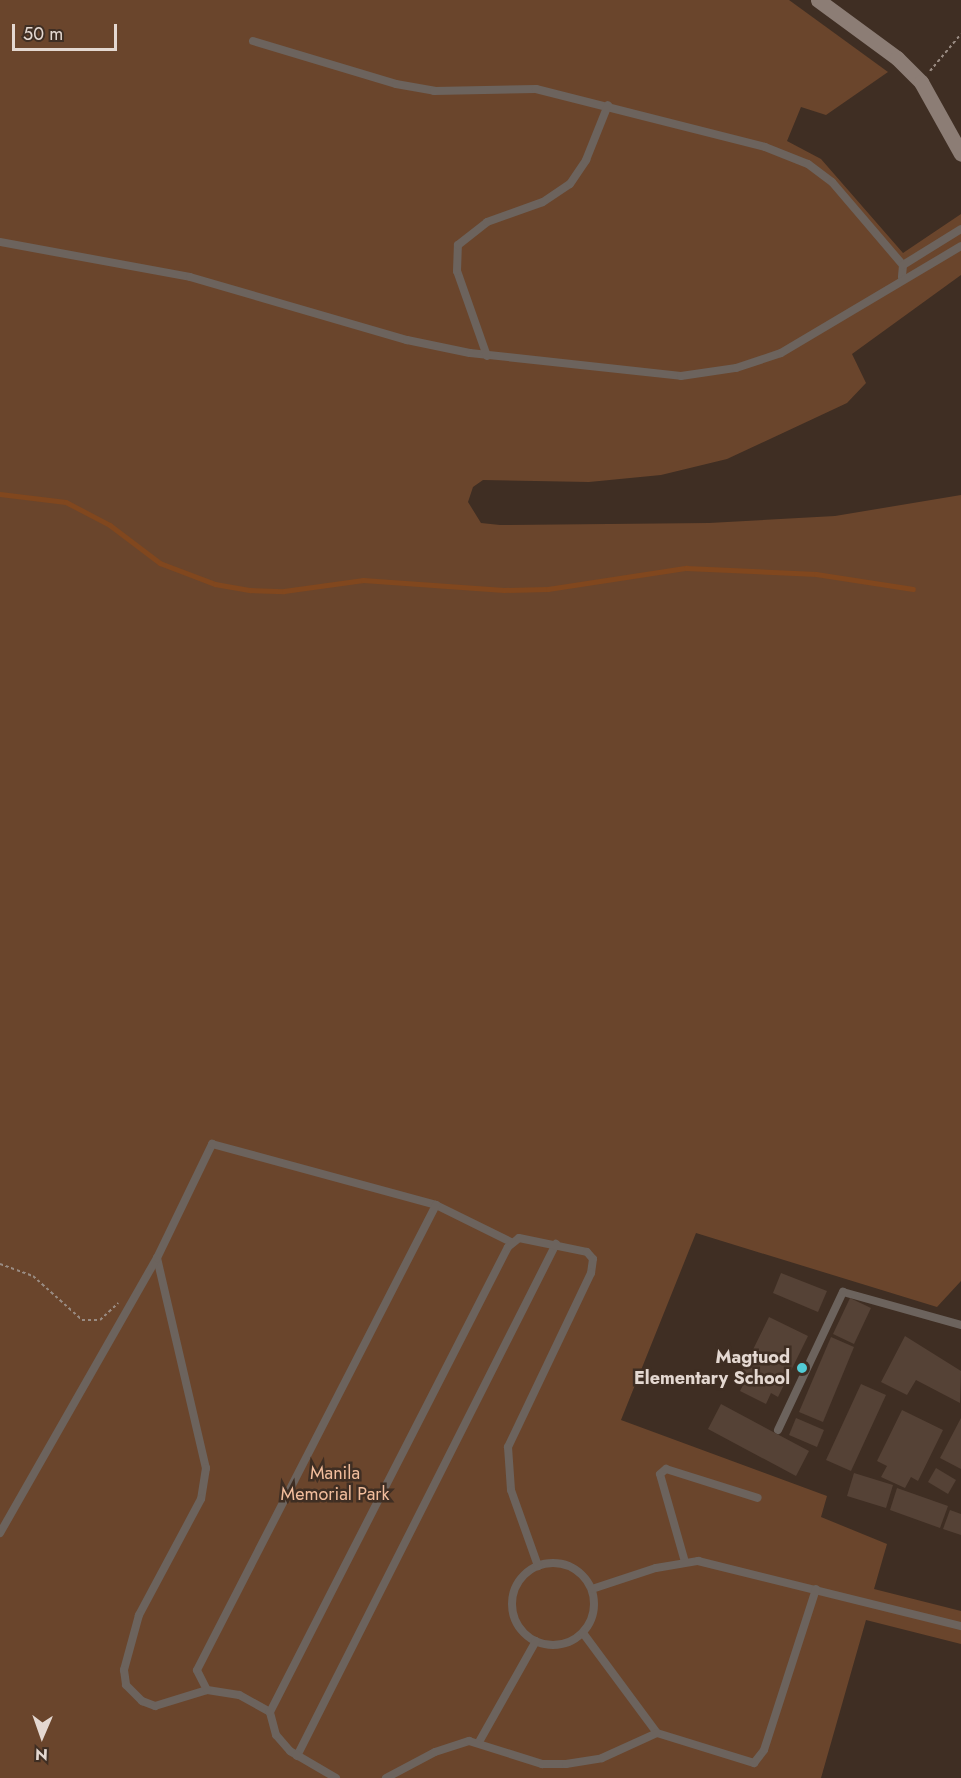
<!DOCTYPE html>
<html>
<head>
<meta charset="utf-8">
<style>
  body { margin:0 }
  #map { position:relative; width:961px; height:1778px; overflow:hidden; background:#3f2e23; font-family:Jost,sans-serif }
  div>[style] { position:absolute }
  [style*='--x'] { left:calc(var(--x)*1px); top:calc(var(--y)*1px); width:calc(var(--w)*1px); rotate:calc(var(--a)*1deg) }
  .green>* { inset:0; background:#6a452c }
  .stream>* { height:4.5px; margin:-2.25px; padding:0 2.25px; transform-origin:2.25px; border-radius:2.25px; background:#81471e }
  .building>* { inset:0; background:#554236 }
  .path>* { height:2px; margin-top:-1px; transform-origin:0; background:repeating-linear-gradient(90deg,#998b82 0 3px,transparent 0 6px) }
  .service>* { height:8px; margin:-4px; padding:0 4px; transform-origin:4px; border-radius:4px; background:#6c635d }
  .service>.ring { margin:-4px; padding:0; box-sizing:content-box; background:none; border:8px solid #6c635d; border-radius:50% }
  .secondary>* { height:15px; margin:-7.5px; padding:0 7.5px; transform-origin:7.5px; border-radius:7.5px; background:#8c7d75 }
  .dots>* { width:16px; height:16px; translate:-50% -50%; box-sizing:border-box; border:3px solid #3f2e23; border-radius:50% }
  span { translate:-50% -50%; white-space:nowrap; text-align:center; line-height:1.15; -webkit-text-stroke:5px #3f2e23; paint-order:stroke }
  .poi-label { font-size:18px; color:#e4d8d1; font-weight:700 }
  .right { translate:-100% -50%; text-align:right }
  .park-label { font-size:18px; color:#f3be9d }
  .north { position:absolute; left:12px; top:1706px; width:60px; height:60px; -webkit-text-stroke:4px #3f2e23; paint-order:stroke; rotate:182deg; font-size:16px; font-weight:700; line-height:24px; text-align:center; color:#e4d8d1 }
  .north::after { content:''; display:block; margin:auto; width:21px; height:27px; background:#e4d8d1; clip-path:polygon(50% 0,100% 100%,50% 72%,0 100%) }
  .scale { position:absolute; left:12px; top:24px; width:105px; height:27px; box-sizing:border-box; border:3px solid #e4d8d1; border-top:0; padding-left:8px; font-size:18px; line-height:21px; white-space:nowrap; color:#e4d8d1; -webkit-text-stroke:4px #3f2e23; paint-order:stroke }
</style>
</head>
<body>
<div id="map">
  <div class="green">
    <div style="clip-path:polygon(0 0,789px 0,888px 72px,826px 115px,801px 107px,787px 141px,821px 159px,903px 253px,961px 214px,961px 275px,852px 354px,866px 383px,847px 403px,727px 459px,661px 475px,589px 482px,483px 480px,473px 487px,468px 502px,481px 523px,500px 525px,709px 523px,835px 516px,961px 495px,961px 1281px,937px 1307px,696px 1233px,621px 1420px,827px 1496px,821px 1517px,887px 1544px,874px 1589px,961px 1611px,961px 1644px,866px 1620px,821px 1778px,0 1778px)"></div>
  </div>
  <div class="stream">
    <div style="--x:0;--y:494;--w:66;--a:6.9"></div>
    <div style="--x:66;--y:502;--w:50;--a:27.6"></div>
    <div style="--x:110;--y:525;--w:63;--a:37.2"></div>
    <div style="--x:160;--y:563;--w:59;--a:20.9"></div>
    <div style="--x:215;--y:584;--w:36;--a:10"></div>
    <div style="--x:250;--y:590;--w:34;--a:2"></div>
    <div style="--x:284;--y:591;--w:80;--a:-7.9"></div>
    <div style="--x:363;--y:580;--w:141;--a:4.1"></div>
    <div style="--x:504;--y:590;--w:44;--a:-1.3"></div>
    <div style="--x:548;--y:589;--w:140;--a:-8.7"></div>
    <div style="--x:686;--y:568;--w:130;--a:2.6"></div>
    <div style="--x:816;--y:574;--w:98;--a:8.8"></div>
  </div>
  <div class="building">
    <div style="clip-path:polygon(781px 1273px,827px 1291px,818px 1312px,773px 1293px)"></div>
    <div style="clip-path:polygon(850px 1298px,871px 1308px,854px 1344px,833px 1334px)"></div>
    <div style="clip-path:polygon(769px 1317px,808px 1336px,778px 1397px,771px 1393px,766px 1404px,740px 1391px,745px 1381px,739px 1378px)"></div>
    <div style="clip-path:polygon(905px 1336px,961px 1371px,960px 1403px,916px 1380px,907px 1395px,881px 1382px)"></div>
    <div style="clip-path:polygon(831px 1337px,854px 1347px,823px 1422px,799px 1412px)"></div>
    <div style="clip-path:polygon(861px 1384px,886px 1395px,851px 1471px,826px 1460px)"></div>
    <div style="clip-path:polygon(721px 1404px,809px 1451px,796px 1476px,708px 1429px)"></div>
    <div style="clip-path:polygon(902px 1410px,943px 1430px,918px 1481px,911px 1477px,905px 1488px,881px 1477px,887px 1466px,877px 1461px)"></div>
    <div style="clip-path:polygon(796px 1418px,824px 1430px,817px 1447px,789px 1435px)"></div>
    <div style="clip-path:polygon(961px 1418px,961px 1469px,940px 1458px)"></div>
    <div style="clip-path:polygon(936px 1468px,956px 1480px,948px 1494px,928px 1482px)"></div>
    <div style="clip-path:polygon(854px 1473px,893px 1485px,886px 1508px,847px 1496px)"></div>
    <div style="clip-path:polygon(897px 1488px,948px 1506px,940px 1528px,890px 1510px)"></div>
    <div style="clip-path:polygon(950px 1510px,961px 1514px,961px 1535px,943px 1529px)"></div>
  </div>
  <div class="path">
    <div style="--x:930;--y:71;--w:48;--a:-50"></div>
    <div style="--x:0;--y:1264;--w:35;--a:20"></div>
    <div style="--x:33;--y:1276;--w:66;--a:41.9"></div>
    <div style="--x:82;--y:1320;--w:18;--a:0"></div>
    <div style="--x:100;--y:1320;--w:25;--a:-43"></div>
  </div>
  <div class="service">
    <div style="--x:253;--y:41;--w:149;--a:16.7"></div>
    <div style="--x:396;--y:84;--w:39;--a:10"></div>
    <div style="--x:434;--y:91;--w:102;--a:-1.1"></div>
    <div style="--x:536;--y:89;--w:236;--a:14.2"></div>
    <div style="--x:765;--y:147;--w:46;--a:21.6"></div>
    <div style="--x:808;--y:164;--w:30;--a:37"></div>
    <div style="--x:832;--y:182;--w:109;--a:49.5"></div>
    <div style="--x:903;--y:265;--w:12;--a:95"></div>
    <div style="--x:0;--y:242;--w:193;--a:10.4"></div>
    <div style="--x:190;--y:277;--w:226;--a:16.2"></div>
    <div style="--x:407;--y:340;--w:64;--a:11.7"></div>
    <div style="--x:470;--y:353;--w:212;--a:6.2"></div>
    <div style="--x:681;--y:376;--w:56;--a:-8.3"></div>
    <div style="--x:736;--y:368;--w:47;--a:-18.4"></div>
    <div style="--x:781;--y:353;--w:209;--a:-30.7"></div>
    <div style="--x:903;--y:265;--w:68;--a:-31.8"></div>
    <div style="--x:487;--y:356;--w:90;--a:-109.4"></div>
    <div style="--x:457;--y:271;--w:26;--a:-88"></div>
    <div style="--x:458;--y:245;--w:37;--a:-38"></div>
    <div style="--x:487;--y:222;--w:59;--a:-19.7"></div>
    <div style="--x:543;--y:202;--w:32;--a:-34"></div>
    <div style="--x:570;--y:184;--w:29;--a:-56"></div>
    <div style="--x:586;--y:160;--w:59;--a:-68.2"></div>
    <div style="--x:157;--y:1258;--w:216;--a:76.9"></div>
    <div style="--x:206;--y:1468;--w:31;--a:99"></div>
    <div style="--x:201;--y:1499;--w:132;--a:118.1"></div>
    <div style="--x:139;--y:1615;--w:57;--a:105.3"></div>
    <div style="--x:124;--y:1670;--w:15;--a:82"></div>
    <div style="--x:126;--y:1685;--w:23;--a:45"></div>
    <div style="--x:142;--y:1701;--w:14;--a:21"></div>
    <div style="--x:155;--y:1706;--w:54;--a:-17.1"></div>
    <div style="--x:778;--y:1430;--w:153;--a:-64.8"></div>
    <div style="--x:843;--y:1292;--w:123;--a:15.6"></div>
    <div style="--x:0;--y:1533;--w:317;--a:-60.3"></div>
    <div style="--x:157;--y:1258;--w:127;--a:-64.2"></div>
    <div style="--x:212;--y:1144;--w:232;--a:15.2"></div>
    <div style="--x:436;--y:1205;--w:84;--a:26.3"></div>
    <div style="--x:685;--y:1562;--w:91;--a:-105.9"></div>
    <div style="--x:660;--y:1474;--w:8;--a:-40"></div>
    <div style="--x:666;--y:1469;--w:96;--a:17.5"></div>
    <div class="ring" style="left:512px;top:1563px;width:74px;height:74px"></div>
    <div style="--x:592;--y:1589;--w:67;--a:-18.2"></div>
    <div style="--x:656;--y:1568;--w:43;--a:-9.5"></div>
    <div style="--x:698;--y:1561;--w:271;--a:13.9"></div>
    <div style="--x:583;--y:1633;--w:124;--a:53.5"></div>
    <div style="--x:657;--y:1733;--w:102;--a:17.2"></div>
    <div style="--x:754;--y:1763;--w:16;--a:-52"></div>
    <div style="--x:764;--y:1750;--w:169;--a:-72.1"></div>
    <div style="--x:270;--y:1712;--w:35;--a:-151"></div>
    <div style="--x:239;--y:1695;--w:32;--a:-171"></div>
    <div style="--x:207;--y:1690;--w:22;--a:-117"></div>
    <div style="--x:197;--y:1670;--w:523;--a:-62.8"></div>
    <div style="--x:479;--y:1742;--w:116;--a:-60.6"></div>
    <div style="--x:297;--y:1756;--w:574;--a:-63.17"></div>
    <div style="--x:336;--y:1778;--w:53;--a:-149.6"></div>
    <div style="--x:290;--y:1751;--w:21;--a:-131"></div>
    <div style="--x:276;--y:1735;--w:24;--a:-105"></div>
    <div style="--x:270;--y:1712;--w:522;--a:-62.9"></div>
    <div style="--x:508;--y:1247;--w:14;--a:-39"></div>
    <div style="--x:519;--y:1238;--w:69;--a:11.6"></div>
    <div style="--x:587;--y:1252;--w:9;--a:49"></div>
    <div style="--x:593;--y:1259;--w:14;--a:98"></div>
    <div style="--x:591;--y:1273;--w:193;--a:115.5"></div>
    <div style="--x:508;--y:1447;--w:43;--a:86"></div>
    <div style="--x:511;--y:1490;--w:81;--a:70.4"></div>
    <div style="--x:386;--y:1778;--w:55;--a:-28"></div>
    <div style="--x:435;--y:1752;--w:36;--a:-18"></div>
    <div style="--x:469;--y:1741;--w:77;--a:17.5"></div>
    <div style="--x:542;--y:1764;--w:24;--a:0"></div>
    <div style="--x:566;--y:1764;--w:36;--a:-9"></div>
    <div style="--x:602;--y:1758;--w:60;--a:-24.4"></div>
  </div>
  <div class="secondary">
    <div style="--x:818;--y:0;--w:98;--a:36.3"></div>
    <div style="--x:897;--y:58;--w:34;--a:45"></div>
    <div style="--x:921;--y:82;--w:82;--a:60.9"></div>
  </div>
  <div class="dots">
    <div style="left:802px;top:1368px;background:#52ccd6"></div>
  </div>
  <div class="poi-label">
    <span class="right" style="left:790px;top:1368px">Magtuod<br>Elementary School</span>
  </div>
  <div class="park-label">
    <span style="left:335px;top:1484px">Manila<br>Memorial Park</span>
  </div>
  <div class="north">N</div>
  <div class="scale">50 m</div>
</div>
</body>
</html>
